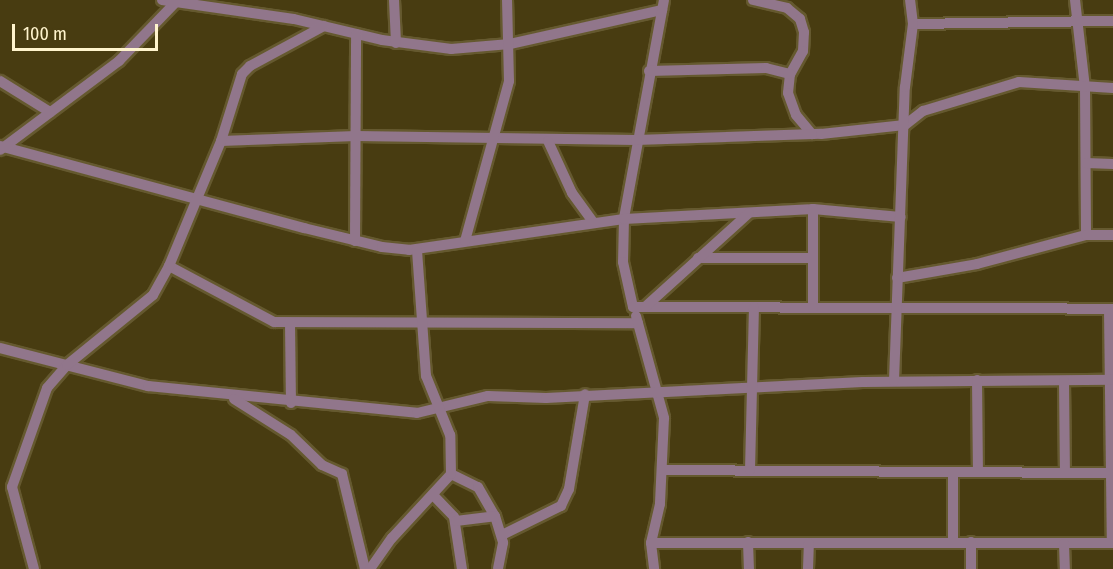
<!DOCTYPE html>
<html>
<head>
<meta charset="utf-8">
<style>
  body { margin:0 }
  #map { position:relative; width:1113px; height:569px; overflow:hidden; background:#483c11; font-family:"Fira Sans Condensed",sans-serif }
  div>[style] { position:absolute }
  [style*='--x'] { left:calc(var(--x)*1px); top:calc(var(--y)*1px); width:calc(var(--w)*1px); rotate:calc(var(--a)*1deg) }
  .roads { filter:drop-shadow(2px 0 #65592f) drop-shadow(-2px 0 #65592f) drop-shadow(0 2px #65592f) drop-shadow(0 -2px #65592f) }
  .street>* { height:10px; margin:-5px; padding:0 5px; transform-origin:5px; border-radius:5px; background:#91768b }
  span { translate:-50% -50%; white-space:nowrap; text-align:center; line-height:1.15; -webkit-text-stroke:6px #483c11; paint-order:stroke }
  .scale { position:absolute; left:12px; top:24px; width:146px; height:27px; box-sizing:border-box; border:3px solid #fff4cd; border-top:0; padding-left:8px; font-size:18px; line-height:21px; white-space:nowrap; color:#fff4cd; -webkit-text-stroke:4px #483c11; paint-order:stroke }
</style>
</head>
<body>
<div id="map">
  <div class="roads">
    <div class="street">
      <div style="--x:162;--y:0;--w:133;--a:8.2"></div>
      <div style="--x:294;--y:19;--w:90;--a:13.4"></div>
      <div style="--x:382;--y:40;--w:70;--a:7.4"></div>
      <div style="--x:451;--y:49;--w:59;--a:-4.8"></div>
      <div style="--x:510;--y:44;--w:156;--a:-12.6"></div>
      <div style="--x:394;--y:0;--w:43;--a:87.3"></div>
      <div style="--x:664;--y:0;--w:223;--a:100.4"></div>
      <div style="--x:624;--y:219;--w:43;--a:91.3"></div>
      <div style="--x:623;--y:262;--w:46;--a:77.5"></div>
      <div style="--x:633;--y:307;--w:480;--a:0.2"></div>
      <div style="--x:753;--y:0;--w:35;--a:13"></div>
      <div style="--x:787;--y:8;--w:17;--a:40"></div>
      <div style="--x:800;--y:19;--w:14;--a:73"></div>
      <div style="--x:804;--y:32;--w:19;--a:93"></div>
      <div style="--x:803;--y:51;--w:26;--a:119"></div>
      <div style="--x:790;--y:74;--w:19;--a:96"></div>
      <div style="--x:788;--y:93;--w:23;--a:70"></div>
      <div style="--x:796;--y:115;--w:25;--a:50"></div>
      <div style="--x:1075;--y:0;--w:89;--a:83.5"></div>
      <div style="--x:1085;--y:88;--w:147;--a:89.6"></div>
      <div style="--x:913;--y:24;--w:200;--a:-0.9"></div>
      <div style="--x:649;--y:71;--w:117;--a:-1.5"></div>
      <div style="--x:766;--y:68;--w:25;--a:14"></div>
      <div style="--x:0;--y:81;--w:59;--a:31.8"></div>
      <div style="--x:221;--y:141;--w:135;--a:-2.1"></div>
      <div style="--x:356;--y:136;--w:280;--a:0.8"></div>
      <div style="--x:636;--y:140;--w:185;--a:-1.9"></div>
      <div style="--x:821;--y:134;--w:84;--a:-6.1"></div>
      <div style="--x:905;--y:125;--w:23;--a:-38"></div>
      <div style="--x:923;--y:111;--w:100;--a:-16.8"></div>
      <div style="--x:1019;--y:82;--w:94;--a:3.7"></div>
      <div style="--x:548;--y:141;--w:57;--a:65.2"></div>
      <div style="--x:572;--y:193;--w:37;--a:54"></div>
      <div style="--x:0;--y:146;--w:315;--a:15.1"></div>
      <div style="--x:304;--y:228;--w:80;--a:13.7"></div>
      <div style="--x:382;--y:247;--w:27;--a:6"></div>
      <div style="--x:409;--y:250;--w:217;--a:-8.2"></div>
      <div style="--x:624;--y:219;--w:189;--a:-3"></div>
      <div style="--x:813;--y:209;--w:88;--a:5.2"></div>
      <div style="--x:0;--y:150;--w:149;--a:-36.8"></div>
      <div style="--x:119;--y:61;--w:85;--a:-46"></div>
      <div style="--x:1086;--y:163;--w:27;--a:2"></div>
      <div style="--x:355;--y:241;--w:207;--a:-89.7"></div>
      <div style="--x:465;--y:241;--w:166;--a:-74.6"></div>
      <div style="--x:509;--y:81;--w:81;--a:-91.4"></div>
      <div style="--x:698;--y:258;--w:115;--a:0"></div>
      <div style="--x:169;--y:266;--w:119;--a:28.1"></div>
      <div style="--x:274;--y:322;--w:364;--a:0.2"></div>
      <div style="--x:897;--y:278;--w:81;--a:-9.9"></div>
      <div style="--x:977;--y:264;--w:113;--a:-14.9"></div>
      <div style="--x:1086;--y:235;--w:27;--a:0"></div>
      <div style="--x:645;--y:307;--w:140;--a:-42.1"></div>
      <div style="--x:813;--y:308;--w:99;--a:-90"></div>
      <div style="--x:1109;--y:310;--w:233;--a:89.3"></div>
      <div style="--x:636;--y:316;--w:106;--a:74.6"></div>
      <div style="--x:664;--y:418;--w:86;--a:92.7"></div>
      <div style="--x:660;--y:504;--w:40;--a:103"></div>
      <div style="--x:651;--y:543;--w:26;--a:83"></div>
      <div style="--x:290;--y:323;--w:80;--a:89.3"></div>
      <div style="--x:0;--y:348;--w:153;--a:14.4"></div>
      <div style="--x:148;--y:386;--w:270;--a:5.7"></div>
      <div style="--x:417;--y:413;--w:73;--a:-13.5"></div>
      <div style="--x:488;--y:396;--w:58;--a:2"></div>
      <div style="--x:546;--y:398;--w:317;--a:-2.9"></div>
      <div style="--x:863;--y:382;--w:250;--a:-0.5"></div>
      <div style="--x:977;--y:380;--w:92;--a:89.4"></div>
      <div style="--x:894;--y:381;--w:294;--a:-87.9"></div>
      <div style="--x:905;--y:87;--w:64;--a:-82.8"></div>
      <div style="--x:913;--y:24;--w:24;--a:-97"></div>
      <div style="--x:1064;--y:381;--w:92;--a:89.4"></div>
      <div style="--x:234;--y:399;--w:67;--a:32.3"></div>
      <div style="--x:291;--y:435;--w:43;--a:44.1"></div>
      <div style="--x:322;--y:465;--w:22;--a:24"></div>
      <div style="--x:342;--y:474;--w:98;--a:76.4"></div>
      <div style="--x:662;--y:470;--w:451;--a:0.4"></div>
      <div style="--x:750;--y:470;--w:163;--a:-88.6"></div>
      <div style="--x:451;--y:474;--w:30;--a:26"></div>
      <div style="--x:478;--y:487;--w:34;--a:60"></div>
      <div style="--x:495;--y:516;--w:28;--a:73"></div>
      <div style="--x:503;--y:543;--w:26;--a:101"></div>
      <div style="--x:434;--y:496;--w:29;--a:46"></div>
      <div style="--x:454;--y:517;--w:53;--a:81.3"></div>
      <div style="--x:456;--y:521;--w:39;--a:-7"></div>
      <div style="--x:502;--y:535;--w:66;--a:-26.2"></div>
      <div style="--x:561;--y:506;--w:19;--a:-65"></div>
      <div style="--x:569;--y:489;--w:96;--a:-80.4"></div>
      <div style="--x:748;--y:542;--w:27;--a:88"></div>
      <div style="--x:953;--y:542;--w:70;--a:-90"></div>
      <div style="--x:651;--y:543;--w:462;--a:0"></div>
      <div style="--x:1064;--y:544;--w:25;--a:88"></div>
      <div style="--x:34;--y:569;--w:85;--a:-105"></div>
      <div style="--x:12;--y:487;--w:105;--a:-70.5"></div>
      <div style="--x:47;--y:388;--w:30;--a:-49"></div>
      <div style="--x:67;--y:365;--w:111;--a:-39.1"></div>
      <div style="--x:153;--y:295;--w:33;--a:-61"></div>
      <div style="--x:169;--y:266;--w:135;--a:-67.4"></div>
      <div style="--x:221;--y:141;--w:70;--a:-72.6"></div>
      <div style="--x:242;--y:74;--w:11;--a:-45"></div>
      <div style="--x:250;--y:66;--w:84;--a:-28.4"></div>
      <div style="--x:370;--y:569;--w:38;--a:-55"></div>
      <div style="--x:392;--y:538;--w:87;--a:-47.3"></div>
      <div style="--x:451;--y:474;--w:39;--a:-91"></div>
      <div style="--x:450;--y:435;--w:64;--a:-112.1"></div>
      <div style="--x:426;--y:376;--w:127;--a:-94.1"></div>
      <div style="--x:808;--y:569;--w:26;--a:-88"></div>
      <div style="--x:971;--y:569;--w:27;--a:-90"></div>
    </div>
  </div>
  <div class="scale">100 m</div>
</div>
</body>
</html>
